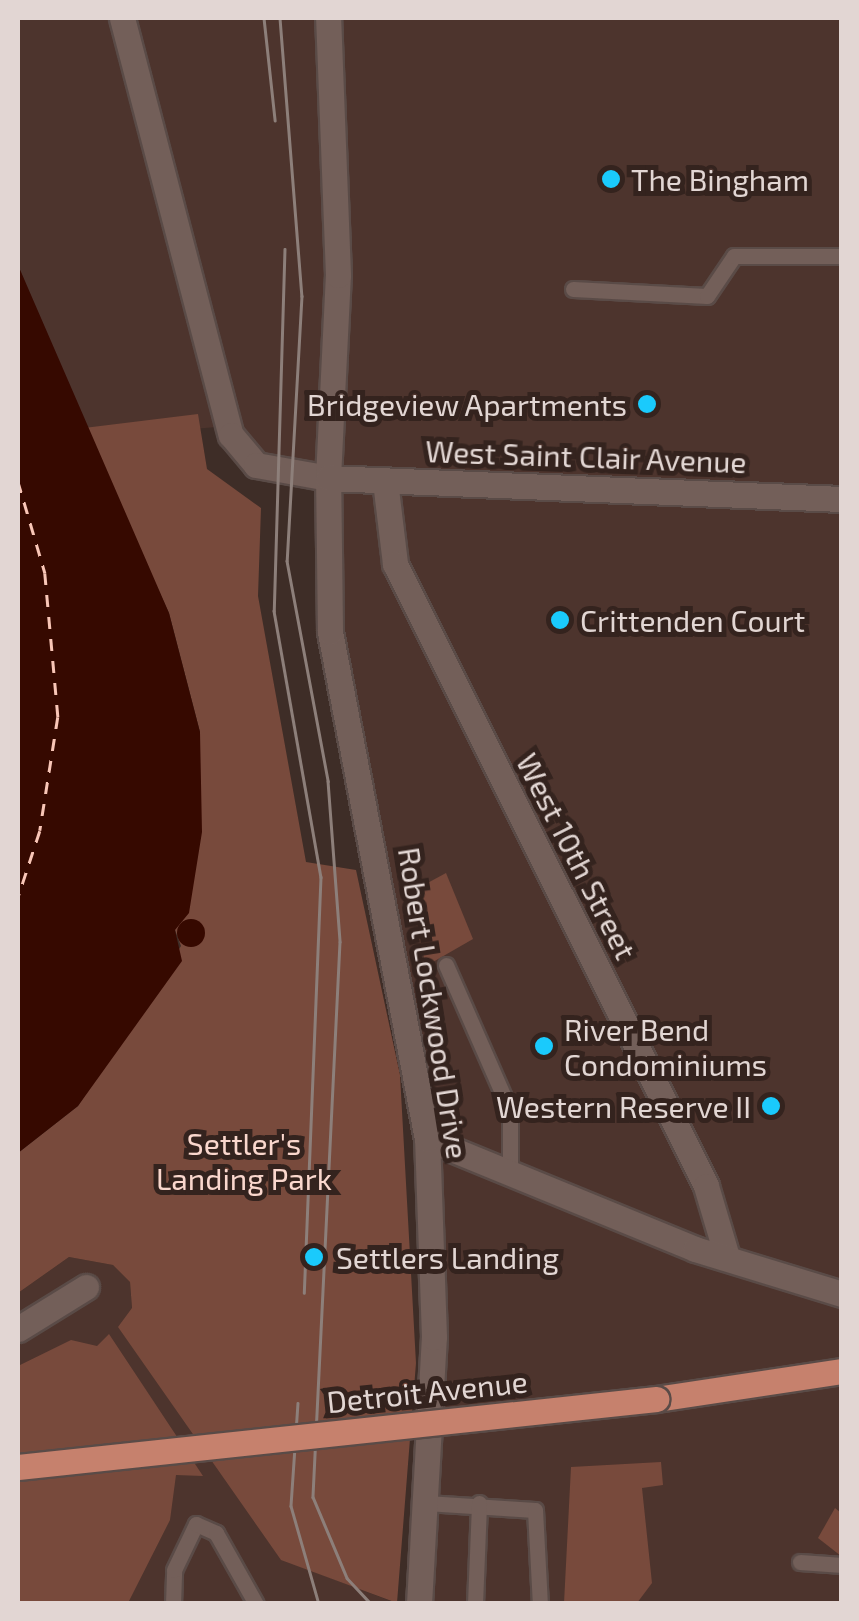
<!DOCTYPE html>
<html>
<head>
<meta charset="utf-8">
<style>
  body { margin:0 }
  #map { position:relative; width:859px; height:1621px; overflow:hidden; background:#3e2d27; font-family:"Exo 2",sans-serif }
  div>[style] { position:absolute }
  [style*='--x'] { left:calc(var(--x)*1px); top:calc(var(--y)*1px); width:calc(var(--w)*1px); rotate:calc(var(--a)*1deg) }
  .built>* { inset:0; background:#4d342d }
  .green>* { inset:0; background:#784a3c }
  .water>* { inset:0; background:#360900 }
  .round { border-radius:50% }
  .ferry>* { height:2.5px; margin-top:-1.25px; transform-origin:0; background:repeating-linear-gradient(90deg,#f9c6b7 0 12px,transparent 0 22px) }
  .roads { filter:drop-shadow(2px 0 #5a4b47) drop-shadow(-2px 0 #5a4b47) drop-shadow(0 2px #5a4b47) drop-shadow(0 -2px #5a4b47) }
  .lane>* { height:15px; margin:-7.5px; padding:0 7.5px; transform-origin:7.5px; border-radius:7.5px; background:#735f59 }
  .street>* { height:25px; margin:-12.5px; padding:0 12.5px; transform-origin:12.5px; border-radius:12.5px; background:#735f59 }
  .secondary>* { height:25px; margin:-12.5px; padding:0 12.5px; transform-origin:12.5px; border-radius:12.5px; background:#735f59 }
  .primary>* { height:25px; margin:-12.5px; padding:0 12.5px; transform-origin:12.5px; border-radius:12.5px; background:#c6816d }
  .tram>* { height:2.5px; margin:-1.25px; padding:0 1.25px; transform-origin:1.25px; border-radius:1.25px; background:#8d7f7a }
  .bridges { filter:drop-shadow(2px 0 #5a4b47) drop-shadow(-2px 0 #5a4b47) drop-shadow(0 2px #5a4b47) drop-shadow(0 -2px #5a4b47) }
  .primary-bridge>* { height:25px; margin:-12.5px; padding:0 12.5px; transform-origin:12.5px; border-radius:12.5px; background:#c6816d }
  .dots>* { width:28px; height:28px; translate:-50% -50%; box-sizing:border-box; border:5px solid #34231e; border-radius:50% }
  span { translate:-50% -50%; white-space:nowrap; text-align:center; line-height:1.15; -webkit-text-stroke:10px #34231e; paint-order:stroke }
  .poi-label { font-size:30px; color:#e2d6d3 }
  .left { translate:0 -50%; text-align:left }
  .right { translate:-100% -50%; text-align:right }
  .street-label { font-size:30px; color:#e2d6d3 }
  .park-label { font-size:30px; color:#fad7cd }
  .frame { position:absolute; inset:0; border:20px solid #e2d6d3; pointer-events:none }
</style>
</head>
<body>
<div id="map">
  <div class="built">
    <div style="clip-path:polygon(18px 18px,841px 18px,841px 1603px,419px 1603px,427px 1139px,330px 632px,328px 479px,256px 465px,228px 426px,101px 437px,84px 428px,18px 265px)"></div>
    <div style="clip-path:polygon(69px 1257px,113px 1265px,130px 1282px,132px 1308px,281px 1559px,396px 1603px,18px 1603px,18px 1293px)"></div>
  </div>
  <div class="green">
    <div style="clip-path:polygon(198px 414px,207px 469px,261px 508px,258px 596px,306px 862px,356px 870px,400px 1075px,416px 1363px,397px 1603px,281px 1560px,118px 1327px,132px 1308px,130px 1282px,113px 1265px,69px 1257px,18px 1293px,18px 1153px,78px 1106px,181px 946px,175px 930px,200px 732px,169px 613px,84px 428px)"></div>
    <div style="clip-path:polygon(446px 873px,473px 939px,426px 966px,409px 893px)"></div>
    <div style="clip-path:polygon(109px 1334px,203px 1476px,176px 1475px,170px 1520px,128px 1603px,18px 1604px,18px 1366px,71px 1340px,97px 1346px)"></div>
    <div style="clip-path:polygon(661px 1462px,663px 1485px,642px 1488px,652px 1583px,637px 1603px,564px 1603px,571px 1467px)"></div>
    <div style="clip-path:polygon(835px 1508px,841px 1513px,841px 1556px,818px 1538px)"></div>
  </div>
  <div class="water">
    <div style="clip-path:polygon(18px 265px,169px 613px,200px 732px,202px 832px,189px 913px,175px 930px,182px 961px,78px 1106px,18px 1153px)"></div>
    <div class="round" style="left:177px;top:919px;width:28px;height:28px"></div>
  </div>
  <div class="ferry">
    <div style="--x:18;--y:481;--w:96;--a:73.6"></div>
    <div style="--x:45;--y:573;--w:145;--a:84.8"></div>
    <div style="--x:58;--y:717;--w:115;--a:99"></div>
    <div style="--x:40;--y:831;--w:71;--a:108.2"></div>
  </div>
  <div class="roads">
    <div class="lane">
      <div style="--x:573;--y:289;--w:134;--a:3"></div>
      <div style="--x:707;--y:296;--w:48;--a:-56"></div>
      <div style="--x:734;--y:256;--w:108;--a:0"></div>
      <div style="--x:446;--y:965;--w:159;--a:66.3"></div>
      <div style="--x:510;--y:1111;--w:62;--a:90"></div>
      <div style="--x:426;--y:1503;--w:109;--a:3.7"></div>
      <div style="--x:535;--y:1510;--w:94;--a:87"></div>
      <div style="--x:800;--y:1562;--w:42;--a:4.1"></div>
      <div style="--x:173;--y:1604;--w:34;--a:-88"></div>
      <div style="--x:174;--y:1570;--w:51;--a:-64.4"></div>
      <div style="--x:196;--y:1524;--w:22;--a:24"></div>
      <div style="--x:216;--y:1533;--w:81;--a:60.6"></div>
      <div style="--x:475;--y:1604;--w:101;--a:-87.7"></div>
    </div>
    <div class="street">
      <div style="--x:122;--y:18;--w:431;--a:75.4"></div>
      <div style="--x:231;--y:435;--w:39;--a:50"></div>
      <div style="--x:256;--y:465;--w:73;--a:10.2"></div>
      <div style="--x:328;--y:478;--w:203;--a:-87.2"></div>
      <div style="--x:338;--y:275;--w:257;--a:-92.2"></div>
      <div style="--x:385;--y:481;--w:84;--a:83.1"></div>
      <div style="--x:395;--y:564;--w:695;--a:63.43"></div>
      <div style="--x:706;--y:1186;--w:74;--a:73.5"></div>
      <div style="--x:427;--y:1139;--w:290;--a:22.3"></div>
      <div style="--x:695;--y:1249;--w:154;--a:17"></div>
      <div style="--x:18;--y:1329;--w:80;--a:-31.7"></div>
    </div>
    <div class="secondary">
      <div style="--x:419;--y:1604;--w:267;--a:-86.8"></div>
      <div style="--x:434;--y:1337;--w:198;--a:-92"></div>
      <div style="--x:427;--y:1139;--w:516;--a:-100.83"></div>
      <div style="--x:330;--y:632;--w:154;--a:-90.7"></div>
      <div style="--x:328;--y:478;--w:514;--a:2.34"></div>
    </div>
    <div class="primary">
      <div style="--x:656;--y:1399;--w:188;--a:-8.6"></div>
    </div>
  </div>
  <div class="tram">
    <div style="--x:264;--y:18;--w:103;--a:83.8"></div>
    <div style="--x:280;--y:18;--w:279;--a:85.5"></div>
    <div style="--x:302;--y:296;--w:265;--a:93.2"></div>
    <div style="--x:287;--y:561;--w:224;--a:79.4"></div>
    <div style="--x:328;--y:781;--w:161;--a:85.7"></div>
    <div style="--x:340;--y:942;--w:556;--a:92.79"></div>
    <div style="--x:313;--y:1497;--w:88;--a:67.2"></div>
    <div style="--x:347;--y:1578;--w:35;--a:47"></div>
    <div style="--x:285;--y:249;--w:362;--a:91.7"></div>
    <div style="--x:274;--y:611;--w:270;--a:80"></div>
    <div style="--x:321;--y:877;--w:416;--a:92.3"></div>
    <div style="--x:298;--y:1403;--w:103;--a:93.9"></div>
    <div style="--x:291;--y:1506;--w:102;--a:74.1"></div>
  </div>
  <div class="bridges">
    <div class="primary-bridge">
      <div style="--x:18;--y:1467;--w:642;--a:-6.08"></div>
    </div>
  </div>
  <div class="dots">
    <div style="left:611px;top:179px;background:#1acafc"></div>
    <div style="left:647px;top:404px;background:#1acafc"></div>
    <div style="left:560px;top:620px;background:#1acafc"></div>
    <div style="left:544px;top:1046px;background:#1acafc"></div>
    <div style="left:771px;top:1106px;background:#1acafc"></div>
    <div style="left:314px;top:1257px;background:#1acafc"></div>
  </div>
  <div class="poi-label">
    <span class="left" style="left:631px;top:179px">The Bingham</span>
    <span class="right" style="left:627px;top:404px">Bridgeview Apartments</span>
    <span class="left" style="left:580px;top:620px">Crittenden Court</span>
    <span class="left" style="left:564px;top:1046px">River Bend<br>Condominiums</span>
    <span class="right" style="left:751px;top:1106px">Western Reserve II</span>
    <span class="left" style="left:336px;top:1257px">Settlers Landing</span>
  </div>
  <div class="street-label">
    <span style="left:586px;top:456px;rotate:2deg">West Saint Clair Avenue</span>
    <span style="left:577px;top:856px;rotate:63deg">West 10th Street</span>
    <span style="left:434px;top:1003px;rotate:81deg">Robert Lockwood Drive</span>
    <span style="left:427px;top:1391px;rotate:-6deg">Detroit Avenue</span>
  </div>
  <div class="park-label">
    <span style="left:244px;top:1160px">Settler's<br>Landing Park</span>
  </div>
  <div class="frame"></div>
</div>
</body>
</html>
